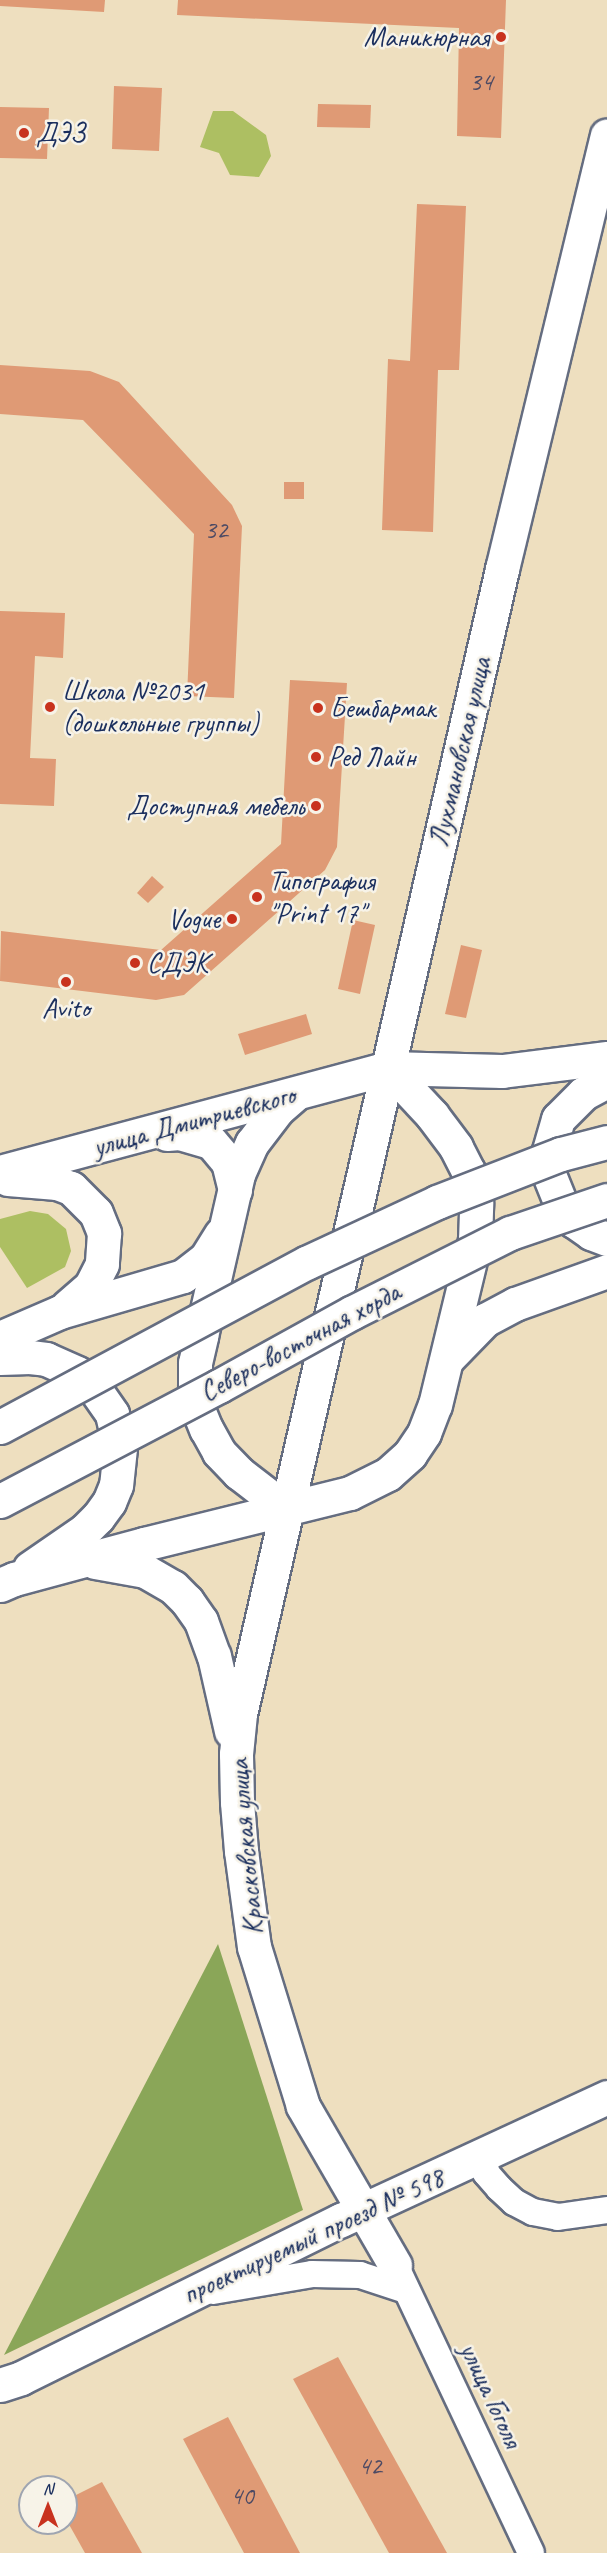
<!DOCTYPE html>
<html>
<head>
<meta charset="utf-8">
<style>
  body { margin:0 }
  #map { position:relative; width:607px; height:2553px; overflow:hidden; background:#eedfbf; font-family:Caveat,sans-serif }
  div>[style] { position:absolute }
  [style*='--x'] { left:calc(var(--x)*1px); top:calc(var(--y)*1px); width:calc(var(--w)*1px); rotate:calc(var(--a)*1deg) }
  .green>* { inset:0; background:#adbf62 }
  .forest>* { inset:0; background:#8aa658 }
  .building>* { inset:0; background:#df9a75 }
  .roads { filter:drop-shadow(2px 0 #656d80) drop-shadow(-2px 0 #656d80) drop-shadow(0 2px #656d80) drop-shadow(0 -2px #656d80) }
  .minor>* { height:26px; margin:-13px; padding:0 13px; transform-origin:13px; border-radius:13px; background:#fff }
  .tertiary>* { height:33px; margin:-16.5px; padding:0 16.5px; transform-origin:16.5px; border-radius:16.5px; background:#fff }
  .bridges { filter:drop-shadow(2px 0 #656d80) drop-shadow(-2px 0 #656d80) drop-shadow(0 2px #656d80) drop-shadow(0 -2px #656d80) }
  .trunk-bridge>* { height:33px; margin:-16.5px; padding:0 16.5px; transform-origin:16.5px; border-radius:16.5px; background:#fff }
  .dots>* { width:16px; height:16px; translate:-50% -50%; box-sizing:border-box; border:3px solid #f7f3e8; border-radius:50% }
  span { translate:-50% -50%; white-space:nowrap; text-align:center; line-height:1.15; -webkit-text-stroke:5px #f7f3e8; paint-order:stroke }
  .number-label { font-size:26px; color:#4c4a64 }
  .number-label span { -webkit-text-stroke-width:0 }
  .poi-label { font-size:28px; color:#1b2f5e }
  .right { translate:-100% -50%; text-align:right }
  .left { translate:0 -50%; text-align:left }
  .street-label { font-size:28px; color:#1b2f5e }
  .north { position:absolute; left:18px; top:2475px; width:60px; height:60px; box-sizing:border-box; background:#f7f3e8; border:2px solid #9fa5b1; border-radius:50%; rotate:0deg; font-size:16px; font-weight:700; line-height:24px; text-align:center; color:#1b2f5e }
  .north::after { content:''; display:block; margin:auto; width:21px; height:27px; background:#c8321e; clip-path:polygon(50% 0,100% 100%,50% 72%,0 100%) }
</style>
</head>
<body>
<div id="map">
  <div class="green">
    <div style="clip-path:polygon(213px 111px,233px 111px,266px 135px,271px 156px,259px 177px,230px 175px,219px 153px,200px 147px)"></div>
    <div style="clip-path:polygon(30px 1211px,48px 1214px,66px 1229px,71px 1251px,65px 1267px,27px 1288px,0 1247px,0 1219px)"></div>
  </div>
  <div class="forest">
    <div style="clip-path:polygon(218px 1944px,303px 2210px,4px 2355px)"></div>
  </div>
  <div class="building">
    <div style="clip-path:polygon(0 0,105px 0,104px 12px,0 6px)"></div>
    <div style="clip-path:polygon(178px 0,506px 0,501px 138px,457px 136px,459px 28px,177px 15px)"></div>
    <div style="clip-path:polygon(114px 86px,162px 88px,159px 151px,112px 149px)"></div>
    <div style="clip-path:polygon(318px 104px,371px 105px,370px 128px,317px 127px)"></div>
    <div style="clip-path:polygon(0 107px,49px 108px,47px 159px,0 158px)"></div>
    <div style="clip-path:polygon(417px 204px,466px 206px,459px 370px,438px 370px,433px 532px,382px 530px,388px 359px,410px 361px)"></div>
    <div style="clip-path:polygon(0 365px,90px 371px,119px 382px,232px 505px,242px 526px,234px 698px,187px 696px,194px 534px,83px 420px,0 414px)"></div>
    <div style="clip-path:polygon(284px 482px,304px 482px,304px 499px,284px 499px)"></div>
    <div style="clip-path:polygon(0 611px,65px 613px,63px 658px,35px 656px,30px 758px,56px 759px,54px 806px,0 804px)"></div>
    <div style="clip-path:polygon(290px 680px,347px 683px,337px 847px,325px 870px,184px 995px,156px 1000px,0 981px,1px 931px,161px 950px,281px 844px)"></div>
    <div style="clip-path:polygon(152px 876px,164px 887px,148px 903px,137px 893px)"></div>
    <div style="clip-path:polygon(353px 920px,375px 925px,360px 994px,338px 989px)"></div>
    <div style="clip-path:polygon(461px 945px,482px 950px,466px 1018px,445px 1014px)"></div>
    <div style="clip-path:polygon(306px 1014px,312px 1034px,245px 1055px,238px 1034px)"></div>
    <div style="clip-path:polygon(338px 2357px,447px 2553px,389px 2553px,293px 2379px)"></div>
    <div style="clip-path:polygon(228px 2417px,300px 2553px,244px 2553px,183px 2439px)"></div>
    <div style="clip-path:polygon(102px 2482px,142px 2553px,85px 2553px,66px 2519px,66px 2500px)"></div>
  </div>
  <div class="roads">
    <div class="minor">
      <div style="--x:484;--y:2154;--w:19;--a:84"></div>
      <div style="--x:486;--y:2173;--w:20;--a:49"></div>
      <div style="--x:499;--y:2188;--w:21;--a:43"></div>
      <div style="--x:514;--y:2202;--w:21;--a:28"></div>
      <div style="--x:533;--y:2212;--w:25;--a:11"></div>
      <div style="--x:558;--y:2217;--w:49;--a:-8.1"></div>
      <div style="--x:395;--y:2265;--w:318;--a:64.7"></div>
      <div style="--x:213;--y:2291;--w:100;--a:-9.7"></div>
      <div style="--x:312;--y:2274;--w:48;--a:1.2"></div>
      <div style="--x:360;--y:2275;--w:48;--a:18.1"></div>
    </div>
    <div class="tertiary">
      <div style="--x:607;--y:1081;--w:27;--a:152"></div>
      <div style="--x:583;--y:1094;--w:35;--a:135"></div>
      <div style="--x:558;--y:1119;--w:35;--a:106"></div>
      <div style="--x:548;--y:1153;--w:19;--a:90"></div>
      <div style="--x:548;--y:1172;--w:35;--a:68"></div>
      <div style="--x:561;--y:1205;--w:21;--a:51"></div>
      <div style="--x:574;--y:1221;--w:21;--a:35"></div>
      <div style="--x:591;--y:1233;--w:17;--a:21"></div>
      <div style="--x:167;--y:1134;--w:12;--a:-5"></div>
      <div style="--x:179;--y:1133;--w:33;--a:16"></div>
      <div style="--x:211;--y:1142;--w:26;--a:50"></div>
      <div style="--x:228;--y:1162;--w:29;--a:76"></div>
      <div style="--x:0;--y:1172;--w:402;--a:-15"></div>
      <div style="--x:388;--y:1068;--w:114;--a:1.5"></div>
      <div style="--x:502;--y:1071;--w:106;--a:-7.1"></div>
      <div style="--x:8;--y:1179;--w:49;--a:4.7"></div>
      <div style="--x:57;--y:1183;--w:15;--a:20"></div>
      <div style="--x:71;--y:1188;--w:35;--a:45"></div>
      <div style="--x:96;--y:1213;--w:22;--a:68"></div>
      <div style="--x:104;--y:1233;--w:31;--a:94"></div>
      <div style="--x:102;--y:1264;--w:25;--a:117"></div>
      <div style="--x:91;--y:1286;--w:32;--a:139"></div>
      <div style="--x:0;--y:1338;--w:65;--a:-23.4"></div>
      <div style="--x:60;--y:1312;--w:128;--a:-16.3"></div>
      <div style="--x:183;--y:1276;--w:29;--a:-38"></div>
      <div style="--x:206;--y:1258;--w:28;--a:-58"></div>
      <div style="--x:0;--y:1358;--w:30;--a:-2"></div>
      <div style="--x:30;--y:1357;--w:16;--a:7"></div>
      <div style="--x:46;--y:1359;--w:34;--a:24"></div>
      <div style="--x:77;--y:1373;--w:19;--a:39"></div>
      <div style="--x:92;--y:1385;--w:35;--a:55"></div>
      <div style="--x:112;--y:1414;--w:35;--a:77"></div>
      <div style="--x:120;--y:1448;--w:37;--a:96"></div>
      <div style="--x:116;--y:1485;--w:18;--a:112"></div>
      <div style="--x:109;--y:1502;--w:19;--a:126"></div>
      <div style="--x:98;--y:1517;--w:18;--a:135"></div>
      <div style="--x:85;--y:1530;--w:67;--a:145.4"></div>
      <div style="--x:448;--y:1358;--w:53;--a:-45.8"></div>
      <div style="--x:485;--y:1320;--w:34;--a:-28"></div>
      <div style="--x:515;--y:1304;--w:98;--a:-19.7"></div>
      <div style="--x:287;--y:1510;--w:61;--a:-142.4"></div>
      <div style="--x:239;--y:1473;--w:29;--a:-134"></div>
      <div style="--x:219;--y:1452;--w:26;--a:-119"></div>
      <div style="--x:206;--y:1429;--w:22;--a:-112"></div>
      <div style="--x:198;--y:1409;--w:22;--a:-98"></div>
      <div style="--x:195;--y:1387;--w:24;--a:-90"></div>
      <div style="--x:195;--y:1363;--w:28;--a:-77"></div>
      <div style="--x:201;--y:1336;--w:166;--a:-77.1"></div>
      <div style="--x:238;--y:1174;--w:34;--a:-66"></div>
      <div style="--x:252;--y:1143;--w:43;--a:-52.6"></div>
      <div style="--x:278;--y:1109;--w:21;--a:-41"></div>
      <div style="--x:95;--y:1562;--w:51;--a:10.2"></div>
      <div style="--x:145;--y:1571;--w:32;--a:30"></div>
      <div style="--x:173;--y:1587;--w:20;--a:45"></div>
      <div style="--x:187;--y:1601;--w:24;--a:55"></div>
      <div style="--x:201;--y:1621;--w:37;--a:70"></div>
      <div style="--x:214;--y:1656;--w:77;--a:77.2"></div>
      <div style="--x:0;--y:1585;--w:15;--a:-23"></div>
      <div style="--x:14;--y:1579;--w:135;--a:-15.1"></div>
      <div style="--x:144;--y:1544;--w:212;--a:-13.9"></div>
      <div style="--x:350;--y:1493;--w:42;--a:-26.6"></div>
      <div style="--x:388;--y:1474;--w:30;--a:-42"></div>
      <div style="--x:410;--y:1454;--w:25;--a:-56"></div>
      <div style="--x:424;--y:1433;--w:30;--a:-69"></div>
      <div style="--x:435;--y:1405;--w:170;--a:-76.4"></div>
      <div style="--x:475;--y:1240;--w:38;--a:-88"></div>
      <div style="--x:476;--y:1202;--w:32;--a:-104"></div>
      <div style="--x:468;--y:1171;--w:27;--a:-117"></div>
      <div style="--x:456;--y:1147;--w:40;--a:-127"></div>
      <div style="--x:432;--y:1115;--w:64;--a:-133.1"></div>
      <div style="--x:395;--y:2265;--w:184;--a:-120.1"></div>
      <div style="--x:303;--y:2106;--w:166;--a:-107.1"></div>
      <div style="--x:254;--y:1947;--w:97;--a:-97.7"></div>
      <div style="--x:241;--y:1851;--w:49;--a:-94.7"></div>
      <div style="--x:237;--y:1802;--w:48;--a:-91.2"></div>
      <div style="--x:236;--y:1754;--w:40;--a:-84.3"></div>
      <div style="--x:240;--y:1714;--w:1175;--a:-77.11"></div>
      <div style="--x:502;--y:569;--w:446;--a:-76.4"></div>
      <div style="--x:0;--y:2385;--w:22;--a:-18"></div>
      <div style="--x:21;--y:2378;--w:357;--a:-26.3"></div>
      <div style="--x:341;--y:2220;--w:293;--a:-24.8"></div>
    </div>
  </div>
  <div class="bridges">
    <div class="trunk-bridge">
      <div style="--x:0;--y:1427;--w:349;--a:-28.2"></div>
      <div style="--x:308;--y:1262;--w:142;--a:-24.9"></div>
      <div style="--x:437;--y:1202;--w:133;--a:-21.2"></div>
      <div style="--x:561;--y:1154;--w:48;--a:-14.6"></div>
      <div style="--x:0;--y:1501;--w:247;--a:-27.7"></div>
      <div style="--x:219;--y:1386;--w:153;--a:-28.9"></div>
      <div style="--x:353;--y:1312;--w:176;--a:-26.7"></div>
      <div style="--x:510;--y:1233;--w:102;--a:-18.8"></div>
    </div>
  </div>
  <div class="dots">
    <div style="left:501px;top:37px;background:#c8321e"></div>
    <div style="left:24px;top:133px;background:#c8321e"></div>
    <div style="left:50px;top:707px;background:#c8321e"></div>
    <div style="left:318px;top:708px;background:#c8321e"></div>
    <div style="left:316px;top:757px;background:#c8321e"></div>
    <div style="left:316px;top:806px;background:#c8321e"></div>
    <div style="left:257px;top:897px;background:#c8321e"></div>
    <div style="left:232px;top:919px;background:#c8321e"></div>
    <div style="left:135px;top:963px;background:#c8321e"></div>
    <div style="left:66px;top:982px;background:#c8321e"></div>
  </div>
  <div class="number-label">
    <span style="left:481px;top:82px">34</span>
    <span style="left:216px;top:530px">32</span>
    <span style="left:370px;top:2466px">42</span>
    <span style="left:242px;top:2496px">40</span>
  </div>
  <div class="poi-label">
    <span class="right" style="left:489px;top:37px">Маникюрная</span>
    <span class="left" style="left:36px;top:133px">ДЭЗ</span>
    <span class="left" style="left:62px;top:707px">Школа №2031<br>(дошкольные группы)</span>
    <span class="left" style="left:330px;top:708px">Бешбармак</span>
    <span class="left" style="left:328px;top:757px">Ред Лайн</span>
    <span class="right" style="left:304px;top:806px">Доступная мебель</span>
    <span class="left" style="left:269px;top:897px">Типография<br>"Print 17"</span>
    <span class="right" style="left:220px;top:919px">Vogue</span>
    <span class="left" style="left:147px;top:963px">СДЭК</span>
    <span style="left:66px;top:1008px">Avito</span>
  </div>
  <div class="street-label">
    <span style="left:460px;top:752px;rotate:-77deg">Лухмановская улица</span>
    <span style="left:194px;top:1121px;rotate:-15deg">улица Дмитриевского</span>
    <span style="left:300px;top:1342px;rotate:-28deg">Северо-восточная хорда</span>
    <span style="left:246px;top:1847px;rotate:-95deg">Красковская улица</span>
    <span style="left:313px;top:2236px;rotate:-25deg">проектируемый проезд № 598</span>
    <span style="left:491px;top:2395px;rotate:65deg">улица Гоголя</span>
  </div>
  <div class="north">N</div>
</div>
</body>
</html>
